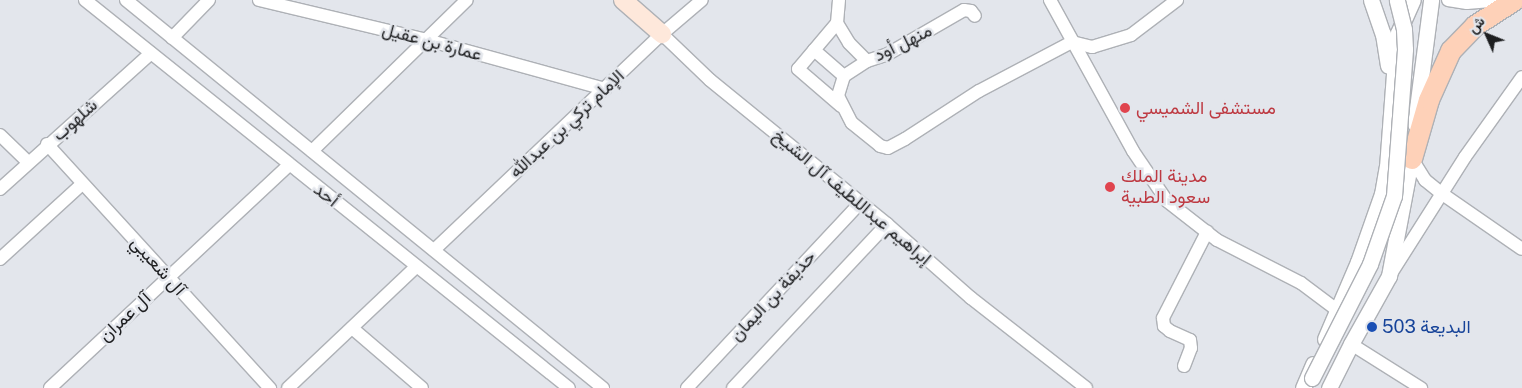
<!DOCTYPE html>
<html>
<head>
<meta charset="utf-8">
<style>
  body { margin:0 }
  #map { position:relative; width:1522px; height:388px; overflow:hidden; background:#e3e6ec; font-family:"Public Sans",Vazirmatn,sans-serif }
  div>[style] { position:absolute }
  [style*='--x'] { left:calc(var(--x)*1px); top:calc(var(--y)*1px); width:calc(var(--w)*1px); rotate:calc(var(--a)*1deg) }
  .roads { filter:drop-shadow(1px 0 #aeb1b6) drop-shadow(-1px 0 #aeb1b6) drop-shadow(0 1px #aeb1b6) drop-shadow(0 -1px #aeb1b6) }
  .minor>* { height:12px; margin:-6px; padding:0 6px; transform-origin:6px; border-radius:6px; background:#fff }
  .tertiary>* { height:15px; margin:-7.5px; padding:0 7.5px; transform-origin:7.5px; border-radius:7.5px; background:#fff }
  .secondary>* { height:18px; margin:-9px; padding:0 9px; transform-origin:9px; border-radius:9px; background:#fee8db }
  .primary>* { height:20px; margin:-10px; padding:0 10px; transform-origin:10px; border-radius:10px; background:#fed1b8 }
  .bridges { filter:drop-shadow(1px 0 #aeb1b6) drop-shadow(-1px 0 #aeb1b6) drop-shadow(0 1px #aeb1b6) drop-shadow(0 -1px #aeb1b6) }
  .tertiary-bridge>* { height:15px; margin:-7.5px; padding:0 7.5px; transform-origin:7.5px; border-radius:7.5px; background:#fff }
  .dots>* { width:14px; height:14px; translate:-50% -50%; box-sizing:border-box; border:2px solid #e3e6ec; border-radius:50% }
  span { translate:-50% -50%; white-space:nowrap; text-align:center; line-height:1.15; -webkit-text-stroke:5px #e3e6ec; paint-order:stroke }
  .street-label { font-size:18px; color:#1d1e20 }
  .health-label { font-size:18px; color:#be3a42 }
  .left { translate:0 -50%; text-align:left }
  .transit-label { font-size:18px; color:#164399 }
  .north { position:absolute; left:1462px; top:10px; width:50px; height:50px; -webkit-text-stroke:4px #e3e6ec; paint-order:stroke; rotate:314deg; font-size:14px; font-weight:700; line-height:20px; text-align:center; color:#1d1e20 }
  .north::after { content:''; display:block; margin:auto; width:18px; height:22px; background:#1d1e20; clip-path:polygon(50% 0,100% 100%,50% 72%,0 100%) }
</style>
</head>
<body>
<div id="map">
  <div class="roads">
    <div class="minor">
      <div style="--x:85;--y:0;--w:620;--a:38.72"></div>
      <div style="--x:126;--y:0;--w:615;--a:39.13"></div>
      <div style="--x:259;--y:0;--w:173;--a:13.4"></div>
      <div style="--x:427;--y:40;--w:185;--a:15.4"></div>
      <div style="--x:839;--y:0;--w:23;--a:95"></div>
      <div style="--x:837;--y:23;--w:23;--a:59"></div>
      <div style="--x:849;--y:43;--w:25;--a:45"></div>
      <div style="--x:867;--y:61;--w:20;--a:-18"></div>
      <div style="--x:886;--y:55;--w:90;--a:-30"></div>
      <div style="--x:964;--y:10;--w:7;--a:8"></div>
      <div style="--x:971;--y:11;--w:6;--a:51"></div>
      <div style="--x:1050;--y:0;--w:172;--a:61.2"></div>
      <div style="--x:1133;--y:151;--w:60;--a:55.8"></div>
      <div style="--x:1167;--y:201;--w:63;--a:38"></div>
      <div style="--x:1217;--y:240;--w:94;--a:27.1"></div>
      <div style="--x:1301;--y:283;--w:45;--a:36.9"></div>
      <div style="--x:1448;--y:0;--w:19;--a:9"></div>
      <div style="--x:1467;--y:3;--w:32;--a:-5"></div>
      <div style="--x:837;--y:23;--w:60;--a:130.3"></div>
      <div style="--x:798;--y:69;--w:57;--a:40.7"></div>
      <div style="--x:662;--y:34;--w:66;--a:43.8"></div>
      <div style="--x:710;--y:80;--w:228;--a:39.1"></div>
      <div style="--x:887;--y:224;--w:112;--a:41.4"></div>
      <div style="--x:971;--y:298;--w:146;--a:38"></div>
      <div style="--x:172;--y:38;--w:53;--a:-45.8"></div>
      <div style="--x:814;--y:50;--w:40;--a:41"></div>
      <div style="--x:867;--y:61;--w:27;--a:147"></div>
      <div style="--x:844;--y:76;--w:21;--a:107"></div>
      <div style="--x:838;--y:96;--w:30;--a:63"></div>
      <div style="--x:852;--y:123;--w:36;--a:39"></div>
      <div style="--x:880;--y:146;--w:8;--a:14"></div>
      <div style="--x:888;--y:148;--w:19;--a:-28"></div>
      <div style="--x:905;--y:139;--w:88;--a:-33"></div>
      <div style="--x:979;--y:91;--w:105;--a:-27.8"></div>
      <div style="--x:1072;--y:42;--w:21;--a:14"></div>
      <div style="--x:1092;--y:47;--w:41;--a:-17.1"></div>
      <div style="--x:1131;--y:35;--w:58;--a:-37.3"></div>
      <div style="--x:0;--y:135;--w:39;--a:44"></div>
      <div style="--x:47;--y:144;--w:331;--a:47.6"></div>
      <div style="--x:312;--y:151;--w:216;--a:-44.3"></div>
      <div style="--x:1412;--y:159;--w:25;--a:58"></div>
      <div style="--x:1425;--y:180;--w:21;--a:39"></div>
      <div style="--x:1441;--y:193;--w:98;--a:34.7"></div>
      <div style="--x:0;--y:189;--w:203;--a:-42"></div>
      <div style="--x:434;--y:250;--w:314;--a:-43.5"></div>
      <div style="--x:662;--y:34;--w:52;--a:-40.4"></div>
      <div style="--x:0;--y:259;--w:111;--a:-42.4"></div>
      <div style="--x:1392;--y:272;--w:136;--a:-57.6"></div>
      <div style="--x:1465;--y:157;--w:98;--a:-54.5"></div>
      <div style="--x:352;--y:328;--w:92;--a:40.6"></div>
      <div style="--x:1351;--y:344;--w:83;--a:32.2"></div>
      <div style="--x:1184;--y:366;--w:19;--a:-69"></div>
      <div style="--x:1191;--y:348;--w:8;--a:-97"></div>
      <div style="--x:1190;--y:340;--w:22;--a:-156"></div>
      <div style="--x:1170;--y:331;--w:8;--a:-140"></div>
      <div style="--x:1164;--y:326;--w:8;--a:-97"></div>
      <div style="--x:1163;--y:318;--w:97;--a:-62.9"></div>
      <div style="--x:50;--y:388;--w:327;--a:-43"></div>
      <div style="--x:288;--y:388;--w:176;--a:-43.4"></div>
      <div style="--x:687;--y:388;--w:253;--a:-46.9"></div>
      <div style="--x:733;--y:388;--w:225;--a:-46.8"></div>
    </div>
    <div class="tertiary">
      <div style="--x:1371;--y:0;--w:36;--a:71"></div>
      <div style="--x:1383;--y:34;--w:32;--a:81"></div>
      <div style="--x:1415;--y:124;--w:125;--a:-82.6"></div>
      <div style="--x:1325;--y:339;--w:84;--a:-66.8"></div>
      <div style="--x:1358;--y:262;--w:72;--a:-70.6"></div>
      <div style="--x:1382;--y:194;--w:27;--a:-80"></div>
      <div style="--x:1387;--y:167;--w:121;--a:-85.7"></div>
      <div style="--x:1396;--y:46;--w:13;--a:-81"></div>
      <div style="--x:1398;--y:33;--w:36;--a:-66"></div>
      <div style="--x:1303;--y:388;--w:26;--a:-67"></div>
      <div style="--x:1329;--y:388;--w:49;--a:-63.4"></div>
      <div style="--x:1351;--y:344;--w:78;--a:-60.8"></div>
      <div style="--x:1389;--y:276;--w:129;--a:-79.3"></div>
    </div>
    <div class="secondary">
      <div style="--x:623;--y:0;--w:52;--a:41.1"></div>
    </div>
    <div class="primary">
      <div style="--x:1412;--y:159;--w:61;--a:-73.9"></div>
      <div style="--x:1429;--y:100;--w:54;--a:-65.8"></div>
      <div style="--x:1451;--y:51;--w:35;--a:-46"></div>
      <div style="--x:1475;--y:26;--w:48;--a:-33"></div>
    </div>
  </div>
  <div class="bridges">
    <div class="tertiary-bridge">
      <div style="--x:1312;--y:378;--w:128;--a:-63"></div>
      <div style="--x:1370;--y:264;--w:72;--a:-70.6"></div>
      <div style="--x:1394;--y:196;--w:147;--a:-85.7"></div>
      <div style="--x:1405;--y:49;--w:20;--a:-93"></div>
      <div style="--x:1404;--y:29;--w:30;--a:-104"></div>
    </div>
  </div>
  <div class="dots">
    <div style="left:1125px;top:108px;background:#e0444e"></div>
    <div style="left:1110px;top:187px;background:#e0444e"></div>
    <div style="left:1372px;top:327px;background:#1a4fb4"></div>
  </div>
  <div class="street-label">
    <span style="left:432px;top:42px;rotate:15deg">عمارة بن عقيل</span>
    <span style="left:903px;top:43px;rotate:-26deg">منهل أود</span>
    <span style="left:75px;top:120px;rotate:-42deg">شلهوب</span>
    <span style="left:567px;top:124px;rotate:-43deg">الإمام تركي بن عبدالله</span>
    <span style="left:326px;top:195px;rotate:39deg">أحد</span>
    <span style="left:852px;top:197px;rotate:40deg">إبراهيم عبداللطيف آل الشيخ</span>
    <span style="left:158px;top:266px;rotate:48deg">آل شعيبي</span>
    <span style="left:773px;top:296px;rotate:-47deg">حذيفة بن اليمان</span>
    <span style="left:125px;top:317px;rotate:-43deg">آل عمران</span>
  </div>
  <div class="health-label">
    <span class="left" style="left:1136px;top:108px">مستشفى الشميسي</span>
    <span class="left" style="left:1121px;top:187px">مدينة الملك<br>سعود الطبية</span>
  </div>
  <div class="transit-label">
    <span class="left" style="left:1382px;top:327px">البديعة 503</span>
  </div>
  <div class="north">ش</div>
</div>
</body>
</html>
